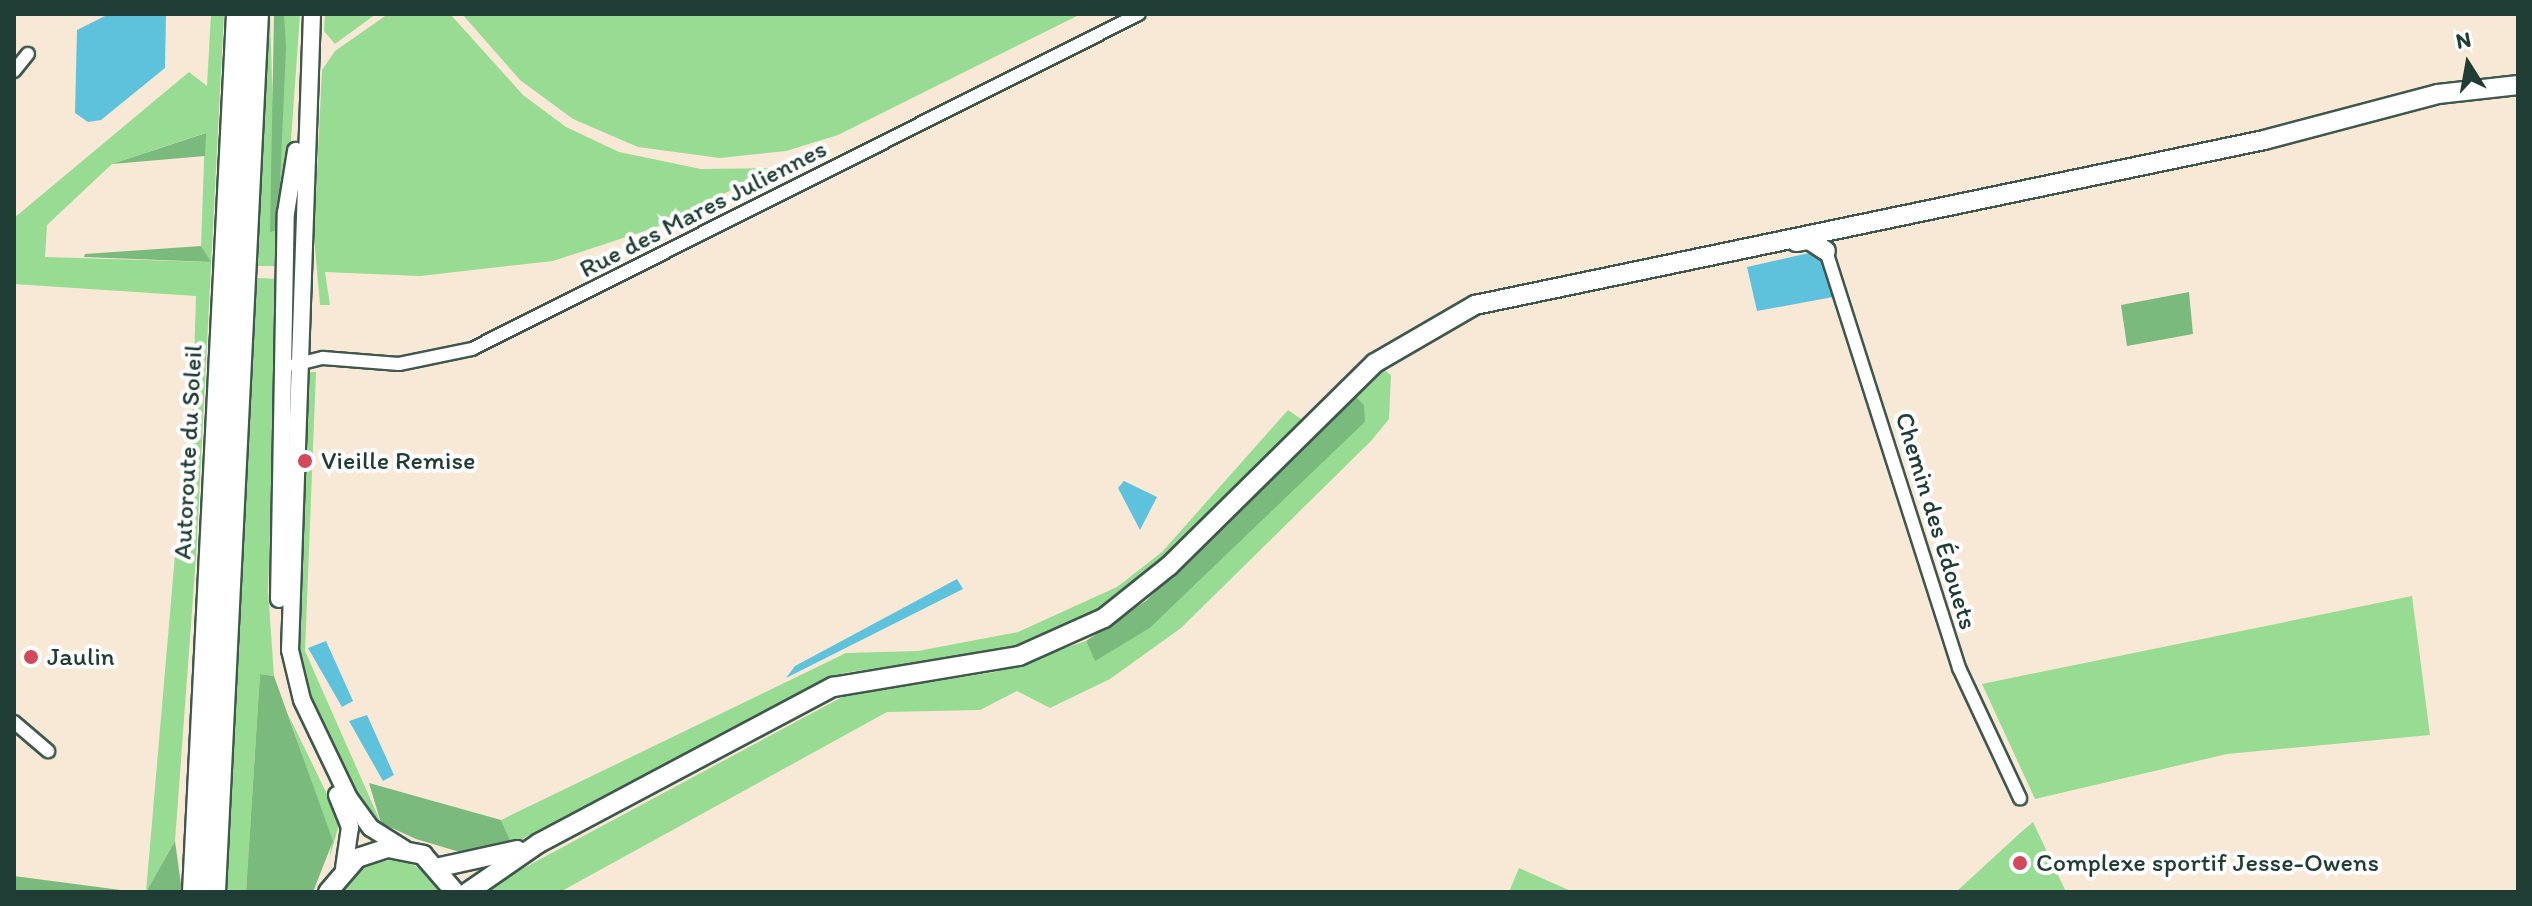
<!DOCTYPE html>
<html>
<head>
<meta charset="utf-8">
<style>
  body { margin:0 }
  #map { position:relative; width:2532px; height:906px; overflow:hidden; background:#f7e9d6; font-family:Itim,sans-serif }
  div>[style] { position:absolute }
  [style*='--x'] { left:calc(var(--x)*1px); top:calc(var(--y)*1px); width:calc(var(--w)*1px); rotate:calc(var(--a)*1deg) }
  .green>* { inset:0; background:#98db93 }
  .forest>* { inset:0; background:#7abb7d }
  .water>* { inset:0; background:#5fc2dd }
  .roads { filter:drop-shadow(2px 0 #3f574c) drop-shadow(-2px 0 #3f574c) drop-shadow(0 2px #3f574c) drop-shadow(0 -2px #3f574c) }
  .street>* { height:12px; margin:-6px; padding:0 6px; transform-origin:6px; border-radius:6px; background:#fff }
  .secondary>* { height:16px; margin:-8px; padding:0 8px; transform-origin:8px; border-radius:8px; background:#fff }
  .primary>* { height:18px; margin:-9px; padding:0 9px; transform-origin:9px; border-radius:9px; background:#fff }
  .highway>* { height:22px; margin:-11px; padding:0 11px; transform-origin:11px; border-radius:11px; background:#fff }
  .dots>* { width:22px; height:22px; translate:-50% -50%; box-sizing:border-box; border:4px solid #fff; border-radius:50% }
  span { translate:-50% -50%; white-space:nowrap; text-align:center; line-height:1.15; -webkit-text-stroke:8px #fff; paint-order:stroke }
  .street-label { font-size:26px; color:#1f3d34 }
  .poi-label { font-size:26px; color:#1f3d34 }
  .left { translate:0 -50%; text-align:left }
  .frame { position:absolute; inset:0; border:16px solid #1f3d34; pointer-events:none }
  .north { position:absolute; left:2428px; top:24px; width:80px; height:80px; -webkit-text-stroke:6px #fff; paint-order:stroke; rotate:349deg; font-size:22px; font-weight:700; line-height:32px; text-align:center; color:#1f3d34 }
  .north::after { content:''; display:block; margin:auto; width:28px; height:36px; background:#1f3d34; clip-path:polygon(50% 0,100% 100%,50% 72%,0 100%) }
</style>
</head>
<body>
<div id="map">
  <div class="green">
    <div style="clip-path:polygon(evenodd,211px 14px,224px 14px,196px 557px,175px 841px,146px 892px,175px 555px,188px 555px,196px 296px,14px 284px,14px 218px,189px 72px,207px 86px,211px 14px,205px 133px,201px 246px,210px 262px,45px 257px,47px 225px,112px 164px,205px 133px)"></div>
    <div style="clip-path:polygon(270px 14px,278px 266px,257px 266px)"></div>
    <div style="clip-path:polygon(284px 14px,300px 14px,290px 154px,279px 204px)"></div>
    <div style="clip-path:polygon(325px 14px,376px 14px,335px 44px,324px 31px)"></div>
    <div style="clip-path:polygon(388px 14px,450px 14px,523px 95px,566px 127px,619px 152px,701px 169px,775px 168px,660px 226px,553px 261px,420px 276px,325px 272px,330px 305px,320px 305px,314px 236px,322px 70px,335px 51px)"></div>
    <div style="clip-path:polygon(462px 14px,1081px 14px,838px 135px,786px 151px,720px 158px,638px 147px,573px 119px,520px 80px)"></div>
    <div style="clip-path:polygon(257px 278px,279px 279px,268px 590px,274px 676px,260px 674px,246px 892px,226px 892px)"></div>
    <div style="clip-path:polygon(1381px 368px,1391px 375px,1389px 419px,1372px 440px,1181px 628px,1110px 679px,1050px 708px,1017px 691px,980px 710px,887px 712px,560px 892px,479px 892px,846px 695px,995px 672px,1086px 641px,1095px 660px,1150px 628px,1365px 422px,1352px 393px)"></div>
    <div style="clip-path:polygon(310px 372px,316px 372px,305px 651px,381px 823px,358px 804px,295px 657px)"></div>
    <div style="clip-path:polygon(1288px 410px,1304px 421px,1134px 590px,1097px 615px,1003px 651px,843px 673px,512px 844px,501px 820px,846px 653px,918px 651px,1018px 632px,1117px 587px,1162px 552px)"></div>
    <div style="clip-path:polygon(2412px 596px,2430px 735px,2227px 754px,2035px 799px,1982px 684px)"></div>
    <div style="clip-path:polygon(288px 714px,340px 821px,329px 860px,332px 841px)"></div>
    <div style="clip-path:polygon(2033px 822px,2066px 892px,1956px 892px,2019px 834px)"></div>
    <div style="clip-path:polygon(400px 858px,433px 875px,445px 892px,339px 892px,363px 866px)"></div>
    <div style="clip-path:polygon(1519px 868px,1573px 892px,1509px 892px)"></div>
  </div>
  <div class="forest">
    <div style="clip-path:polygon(274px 14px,284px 14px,286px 47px,278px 230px,270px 232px)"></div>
    <div style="clip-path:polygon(206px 133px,205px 156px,112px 164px)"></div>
    <div style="clip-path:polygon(201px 246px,211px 262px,84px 257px,85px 254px)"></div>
    <div style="clip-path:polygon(2189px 292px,2193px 334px,2127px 346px,2121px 305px)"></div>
    <div style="clip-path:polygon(1352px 393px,1364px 405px,1365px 422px,1150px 628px,1095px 661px,1086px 641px,1147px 600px)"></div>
    <div style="clip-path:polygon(260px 674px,274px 676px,333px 841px,313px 892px,246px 892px)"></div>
    <div style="clip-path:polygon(369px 783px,501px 820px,512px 844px,463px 853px,416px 839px,381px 823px)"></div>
    <div style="clip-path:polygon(175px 841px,182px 892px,146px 892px)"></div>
    <div style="clip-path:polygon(14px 876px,136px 892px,14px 892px)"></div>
  </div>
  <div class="water">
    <div style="clip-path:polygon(109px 14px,166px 14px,165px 68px,101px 120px,88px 122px,75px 113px,77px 30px)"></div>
    <div style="clip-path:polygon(1818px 251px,1833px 297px,1757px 311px,1747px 267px)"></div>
    <div style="clip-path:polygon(1124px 481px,1157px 497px,1140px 530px,1118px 488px)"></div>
    <div style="clip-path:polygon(957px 579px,963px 589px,786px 678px,795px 666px)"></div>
    <div style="clip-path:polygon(326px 641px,353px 701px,342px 707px,308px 648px)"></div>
    <div style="clip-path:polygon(367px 715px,394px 775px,383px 781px,349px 721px)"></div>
  </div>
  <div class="roads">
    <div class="street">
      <div style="--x:14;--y:71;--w:22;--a:-51"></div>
      <div style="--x:1826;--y:251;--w:438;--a:72.3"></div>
      <div style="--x:1959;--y:668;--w:144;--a:64.9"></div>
      <div style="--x:294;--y:365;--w:30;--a:-14"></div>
      <div style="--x:323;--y:358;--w:76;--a:4.5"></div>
      <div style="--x:399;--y:364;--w:75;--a:-11.6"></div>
      <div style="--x:472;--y:349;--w:746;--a:-26.67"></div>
      <div style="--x:14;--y:722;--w:45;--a:40.5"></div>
    </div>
    <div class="secondary">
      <div style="--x:312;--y:14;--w:636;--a:91.98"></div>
      <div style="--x:290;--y:650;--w:51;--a:76.5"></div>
      <div style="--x:302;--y:700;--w:109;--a:64.4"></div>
      <div style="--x:349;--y:798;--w:37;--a:54"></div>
      <div style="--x:371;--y:828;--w:39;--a:32"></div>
      <div style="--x:279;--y:599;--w:386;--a:-89"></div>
      <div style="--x:286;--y:213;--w:63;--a:-80.8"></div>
      <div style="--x:337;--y:795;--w:35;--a:68"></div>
      <div style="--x:350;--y:827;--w:41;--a:98.3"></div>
    </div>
    <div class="primary">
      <div style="--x:1796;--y:242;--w:13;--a:-9"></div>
      <div style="--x:1809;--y:240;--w:20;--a:33"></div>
      <div style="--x:440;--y:867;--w:79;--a:-12.4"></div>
      <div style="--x:328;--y:892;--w:45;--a:-49.5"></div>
      <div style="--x:357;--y:858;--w:33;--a:-18"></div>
      <div style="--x:388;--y:848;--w:36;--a:11"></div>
      <div style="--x:423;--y:855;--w:49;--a:49.1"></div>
      <div style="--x:468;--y:892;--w:86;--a:-34.6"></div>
      <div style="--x:539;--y:843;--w:333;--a:-28"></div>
      <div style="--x:833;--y:687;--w:189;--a:-9.5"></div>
      <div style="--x:1019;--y:656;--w:93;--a:-24.1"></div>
      <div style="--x:1104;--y:618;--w:83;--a:-38.7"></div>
      <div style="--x:1169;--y:566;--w:289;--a:-44.6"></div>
      <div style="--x:1375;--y:363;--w:116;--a:-30.1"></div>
      <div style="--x:1475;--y:305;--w:806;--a:-11.81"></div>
      <div style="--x:2264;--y:140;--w:180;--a:-14.8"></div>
      <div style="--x:2438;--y:94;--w:81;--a:-6.4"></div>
    </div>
    <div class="highway">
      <div style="--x:194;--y:892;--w:879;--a:-87.13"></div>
      <div style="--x:214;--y:892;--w:879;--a:-87.2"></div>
    </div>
  </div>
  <div class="dots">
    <div style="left:305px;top:461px;background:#d1495b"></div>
    <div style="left:31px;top:657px;background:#d1495b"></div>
    <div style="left:2020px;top:863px;background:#d1495b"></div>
  </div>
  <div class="street-label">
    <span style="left:703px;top:209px;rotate:-27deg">Rue des Mares Juliennes</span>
    <span style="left:188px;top:452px;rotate:-87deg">Autoroute du Soleil</span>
    <span style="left:1936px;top:521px;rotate:73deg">Chemin des Édouets</span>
  </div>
  <div class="poi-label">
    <span class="left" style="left:321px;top:461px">Vieille Remise</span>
    <span class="left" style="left:47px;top:657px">Jaulin</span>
    <span class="left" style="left:2036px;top:863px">Complexe sportif Jesse-Owens</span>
  </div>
  <div class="frame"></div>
  <div class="north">N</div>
</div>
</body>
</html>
